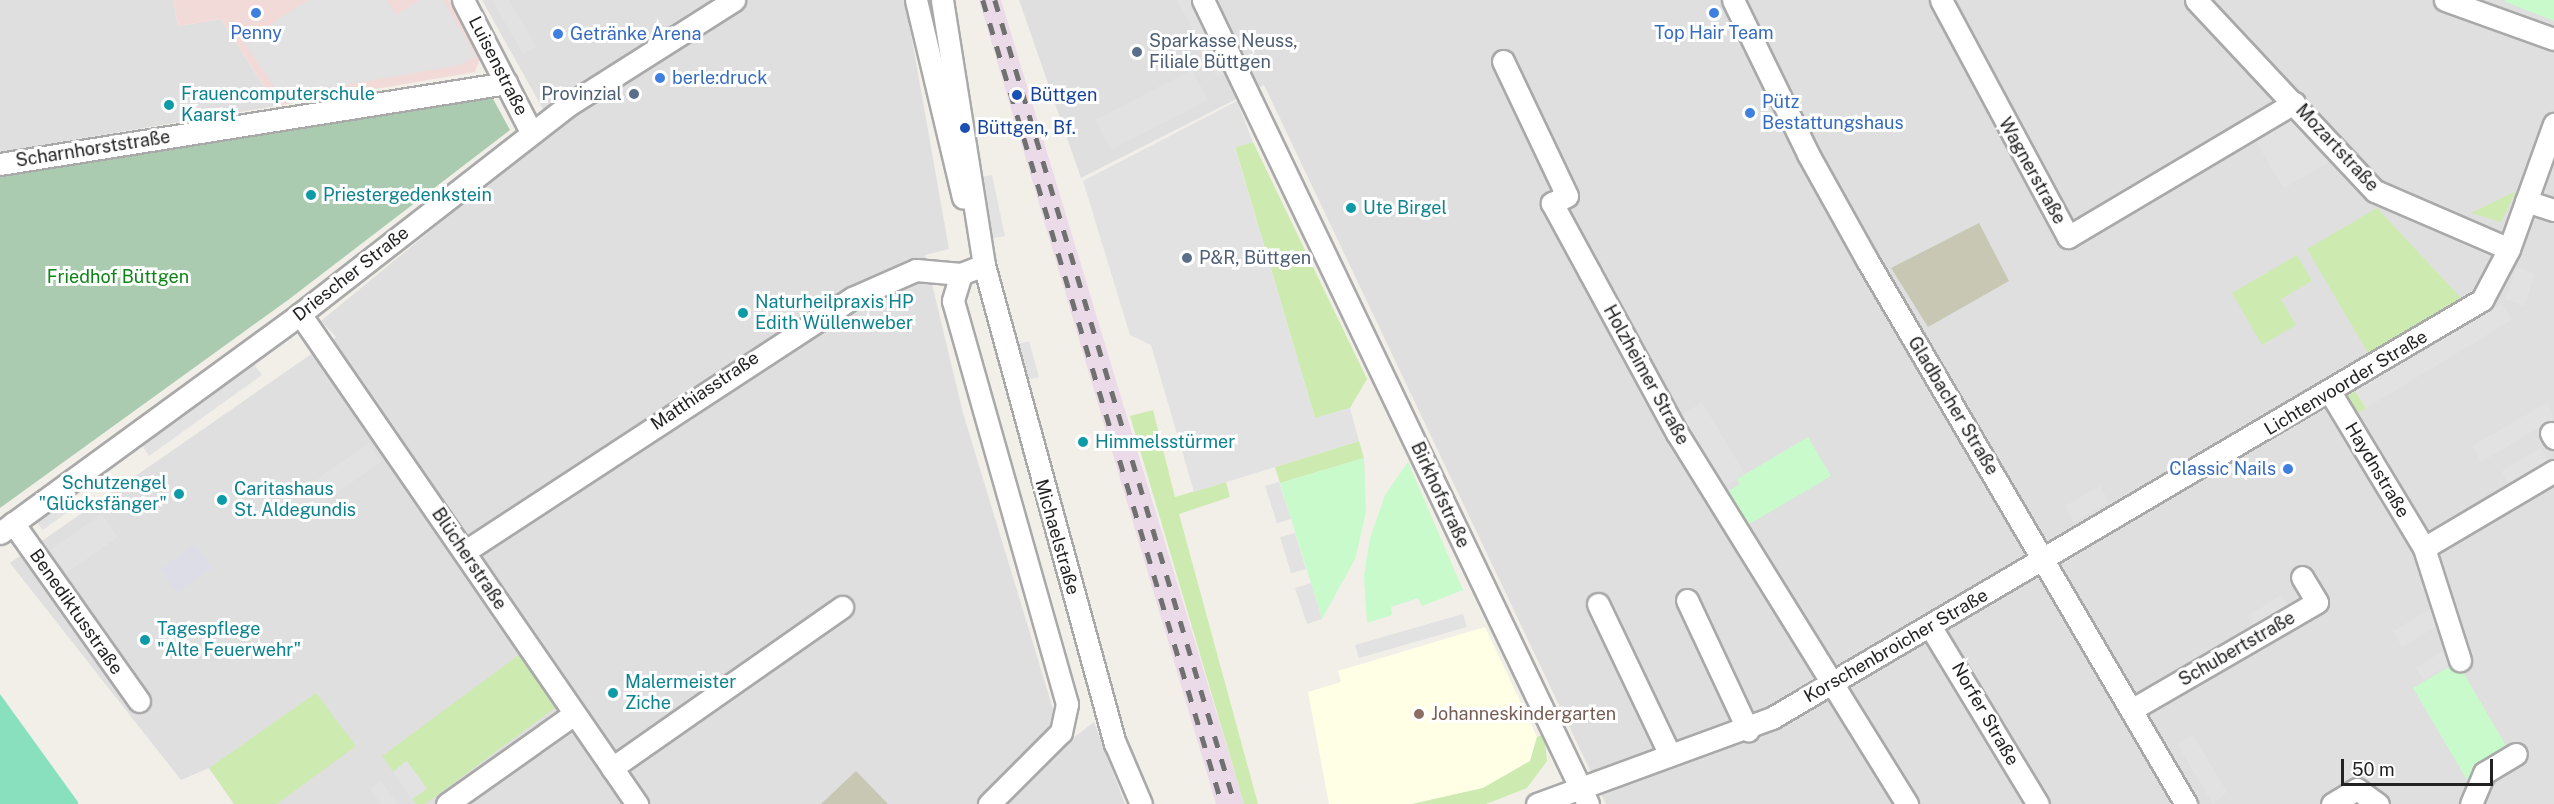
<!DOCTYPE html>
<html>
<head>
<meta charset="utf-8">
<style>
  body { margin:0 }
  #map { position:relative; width:2554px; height:804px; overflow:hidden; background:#f2efe9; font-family:"Public Sans",sans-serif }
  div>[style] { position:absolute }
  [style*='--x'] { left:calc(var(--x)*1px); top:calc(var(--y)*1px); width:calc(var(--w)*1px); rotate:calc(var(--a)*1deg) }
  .residential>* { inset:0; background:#e0dfdf }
  .commercial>* { inset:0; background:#f2dad9 }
  .industrial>* { inset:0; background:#ebdbe8 }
  .education>* { inset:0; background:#ffffe5 }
  .construction>* { inset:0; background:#c7c7b4 }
  .grass>* { inset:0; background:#cdebb0 }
  .cemetery>* { inset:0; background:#aacbaf }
  .park>* { inset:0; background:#c8facc }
  .pitch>* { inset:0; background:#88e0be }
  .parking>* { inset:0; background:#e2e2e2 }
  .plaza>* { inset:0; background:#dddde8 }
  .roads { filter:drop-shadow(2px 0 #a9a9a9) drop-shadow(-2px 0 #a9a9a9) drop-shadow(0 2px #a9a9a9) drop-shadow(0 -2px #a9a9a9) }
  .street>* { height:21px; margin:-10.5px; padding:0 10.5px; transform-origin:10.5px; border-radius:10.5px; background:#fff }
  .rail>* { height:4.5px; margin-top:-2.25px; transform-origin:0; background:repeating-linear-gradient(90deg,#707070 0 12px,transparent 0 24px) }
  .dots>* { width:16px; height:16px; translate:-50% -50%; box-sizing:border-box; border:3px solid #fff; border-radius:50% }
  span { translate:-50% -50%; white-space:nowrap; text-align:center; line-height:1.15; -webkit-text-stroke:6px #fff; paint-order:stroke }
  .shop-label { font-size:18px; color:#366cbe }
  .left { translate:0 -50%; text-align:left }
  .right { translate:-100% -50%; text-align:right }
  .service-label { font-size:18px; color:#4e5e75 }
  .street-label { font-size:18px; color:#222 }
  .culture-label { font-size:18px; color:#0d838f }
  .transit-label { font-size:18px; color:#164399 }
  .park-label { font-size:18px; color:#0c8416 }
  .education-label { font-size:18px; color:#785e54 }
  .scale { position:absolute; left:2341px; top:759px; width:152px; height:27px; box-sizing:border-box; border:3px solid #222; border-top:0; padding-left:8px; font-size:18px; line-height:21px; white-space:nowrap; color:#222; -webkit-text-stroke:4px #fff; paint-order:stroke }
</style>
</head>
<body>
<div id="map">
  <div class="residential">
    <div style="clip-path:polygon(0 0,173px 0,178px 26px,221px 19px,276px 106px,0 152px)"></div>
    <div style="clip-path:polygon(482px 0,905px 0,949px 249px,925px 255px,963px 413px,1064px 745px,1094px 722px,1125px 804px,234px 804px,209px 768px,181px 780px,10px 563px,336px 337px,321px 321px,554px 129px)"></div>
    <div style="clip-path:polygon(1019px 0,2554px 0,2554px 804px,1606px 804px,1264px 85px,1081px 178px)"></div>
  </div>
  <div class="commercial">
    <div style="clip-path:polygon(173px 0,449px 0,481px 56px,475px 72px,276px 106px,221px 19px,178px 26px)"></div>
  </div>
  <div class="industrial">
    <div style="clip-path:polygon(979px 0,1001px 0,1244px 804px,1216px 804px)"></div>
  </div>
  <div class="education">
    <div style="clip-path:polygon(1485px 627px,1537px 737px,1530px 761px,1483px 788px,1412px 804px,1329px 804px,1308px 692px,1341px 682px,1338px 671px)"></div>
  </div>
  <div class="construction">
    <div style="clip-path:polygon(1979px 223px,2009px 281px,1928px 327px,1891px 268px)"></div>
    <div style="clip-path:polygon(856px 771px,888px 804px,821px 804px)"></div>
  </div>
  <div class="grass">
    <div style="clip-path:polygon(1253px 142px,1367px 379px,1350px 408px,1315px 418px,1235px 147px)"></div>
    <div style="clip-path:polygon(2516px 191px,2501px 222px,2471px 213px)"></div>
    <div style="clip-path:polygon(2377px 208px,2461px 298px,2368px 353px,2307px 249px)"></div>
    <div style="clip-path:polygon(2297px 255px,2312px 281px,2281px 299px,2296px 325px,2262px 345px,2232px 293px)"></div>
    <div style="clip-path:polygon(2355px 391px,2366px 408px,2352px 417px,2342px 400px)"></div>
    <div style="clip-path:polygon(1153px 410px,1175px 497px,1226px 482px,1230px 497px,1179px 514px,1258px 804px,1244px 804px,1130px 416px)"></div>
    <div style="clip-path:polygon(1359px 441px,1364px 458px,1280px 483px,1275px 467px)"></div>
    <div style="clip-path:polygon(520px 654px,555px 708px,425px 804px,416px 804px,412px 799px,426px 789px,406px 761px,393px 772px,382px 756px)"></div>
    <div style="clip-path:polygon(316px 693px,356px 746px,277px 804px,234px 804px,209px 768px)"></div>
    <div style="clip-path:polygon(1544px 734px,1547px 761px,1527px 788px,1486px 804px,1412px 804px,1483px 788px,1530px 761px,1537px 737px)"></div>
  </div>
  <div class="cemetery">
    <div style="clip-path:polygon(492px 97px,510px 130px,288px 300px,0 508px,0 176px)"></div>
  </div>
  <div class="park">
    <div style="clip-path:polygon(2504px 0,2554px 0,2554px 21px,2506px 2px)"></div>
    <div style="clip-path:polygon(1808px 437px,1831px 476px,1746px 526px,1725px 493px,1740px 484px,1737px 479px)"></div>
    <div style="clip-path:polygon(1364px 458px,1366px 512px,1355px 559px,1322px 619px,1280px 483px)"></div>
    <div style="clip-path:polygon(1408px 462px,1463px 590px,1422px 606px,1418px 598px,1391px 607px,1392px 615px,1367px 623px,1364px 575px,1370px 538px,1385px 495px)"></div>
    <div style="clip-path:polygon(2457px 662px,2508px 749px,2470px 785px,2413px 688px)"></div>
  </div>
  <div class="pitch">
    <div style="clip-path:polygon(0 694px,78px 802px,78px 804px,0 804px)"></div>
  </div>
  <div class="parking">
    <div style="clip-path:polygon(308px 0,387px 0,396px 15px,419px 0,443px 0,476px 56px,461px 65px,280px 96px,244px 42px)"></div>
    <div style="clip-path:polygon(492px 0,509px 0,536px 46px,523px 54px)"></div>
    <div style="clip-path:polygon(1177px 0,1194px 0,1230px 70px,1217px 77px)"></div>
    <div style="clip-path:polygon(1192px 70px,1208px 100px,1111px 150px,1095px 120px)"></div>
    <div style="clip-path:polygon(1237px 101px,1253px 142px,1235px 148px,1315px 418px,1350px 408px,1359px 441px,1194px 492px,1151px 345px,1130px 335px,1083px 181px)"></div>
    <div style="clip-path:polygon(2291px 117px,2332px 160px,2284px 188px,2254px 139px)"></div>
    <div style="clip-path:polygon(992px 175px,1005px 236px,990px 239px,977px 178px)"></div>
    <div style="clip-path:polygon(2517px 267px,2535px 274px,2524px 306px,2505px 299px)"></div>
    <div style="clip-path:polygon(2502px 303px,2512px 320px,2366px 408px,2355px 391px)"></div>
    <div style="clip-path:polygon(1029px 341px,1039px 377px,1023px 381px,1014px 345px)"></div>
    <div style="clip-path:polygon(254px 364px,262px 375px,149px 456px,141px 444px)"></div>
    <div style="clip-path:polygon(1702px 402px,1745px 474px,1722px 488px,1679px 416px)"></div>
    <div style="clip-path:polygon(2548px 402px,2554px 419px,2481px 462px,2472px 446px)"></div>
    <div style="clip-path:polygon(368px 444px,382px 461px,303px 517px,290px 498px)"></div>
    <div style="clip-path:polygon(2541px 448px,2549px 463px,2510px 486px,2501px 471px)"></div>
    <div style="clip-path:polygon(1279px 482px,1291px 519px,1277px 523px,1265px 486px)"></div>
    <div style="clip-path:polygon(2100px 486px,2109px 502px,2074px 522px,2065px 506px)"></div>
    <div style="clip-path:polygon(69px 497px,76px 506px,43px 530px,36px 521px)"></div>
    <div style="clip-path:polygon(102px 514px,118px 537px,66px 573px,50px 550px)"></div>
    <div style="clip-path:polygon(1295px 533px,1306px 569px,1291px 573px,1280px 537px)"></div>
    <div style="clip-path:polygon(1311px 583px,1322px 619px,1307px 624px,1295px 588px)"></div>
    <div style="clip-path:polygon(2281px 595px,2289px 608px,2255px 629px,2247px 616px)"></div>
    <div style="clip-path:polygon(2435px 606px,2440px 624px,2402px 647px,2393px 631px)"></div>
    <div style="clip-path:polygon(1463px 614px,1467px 627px,1359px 658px,1355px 645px)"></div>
    <div style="clip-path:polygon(2442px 652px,2450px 664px,2424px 680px,2416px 668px)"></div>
    <div style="clip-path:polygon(2193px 735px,2227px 792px,2213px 804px,2177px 744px)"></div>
    <div style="clip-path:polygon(407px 761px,427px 789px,412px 799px,393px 772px)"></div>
    <div style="clip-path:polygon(381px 781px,398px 804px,381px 804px,370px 789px)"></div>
  </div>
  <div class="plaza">
    <div style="clip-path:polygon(195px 544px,212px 568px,177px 593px,160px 569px)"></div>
  </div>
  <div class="roads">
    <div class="street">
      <div style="--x:463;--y:0;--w:148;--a:62.7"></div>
      <div style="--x:916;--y:0;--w:203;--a:76.6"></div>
      <div style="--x:942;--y:0;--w:268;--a:81"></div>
      <div style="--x:984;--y:265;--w:496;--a:74.7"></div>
      <div style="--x:1115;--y:743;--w:66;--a:66.9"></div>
      <div style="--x:1203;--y:0;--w:891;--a:64.41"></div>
      <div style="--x:1733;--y:0;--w:171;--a:64"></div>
      <div style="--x:1808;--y:154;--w:121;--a:60.9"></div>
      <div style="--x:1867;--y:260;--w:631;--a:59.61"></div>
      <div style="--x:1941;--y:0;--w:269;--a:61.8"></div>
      <div style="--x:2068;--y:237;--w:263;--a:-30.7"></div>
      <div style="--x:2196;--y:0;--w:262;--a:46.9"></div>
      <div style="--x:2375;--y:191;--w:146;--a:23.4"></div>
      <div style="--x:2445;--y:0;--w:116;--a:19.7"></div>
      <div style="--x:1503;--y:61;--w:149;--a:64.6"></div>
      <div style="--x:1567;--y:196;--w:17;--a:155"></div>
      <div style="--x:1552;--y:203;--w:80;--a:61.5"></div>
      <div style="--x:1590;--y:273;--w:182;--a:61.5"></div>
      <div style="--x:1677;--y:433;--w:437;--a:58.2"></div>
      <div style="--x:0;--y:164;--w:513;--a:-9.08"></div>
      <div style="--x:2526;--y:201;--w:29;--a:18"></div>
      <div style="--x:984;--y:265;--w:25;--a:159"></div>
      <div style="--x:961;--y:274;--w:28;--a:107"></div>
      <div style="--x:953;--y:301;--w:419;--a:74.2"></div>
      <div style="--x:1067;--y:704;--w:29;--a:102"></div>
      <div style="--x:1061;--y:732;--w:102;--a:135"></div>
      <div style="--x:300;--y:314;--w:595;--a:55.48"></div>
      <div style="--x:2330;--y:392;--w:182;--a:58.9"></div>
      <div style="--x:2424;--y:548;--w:118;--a:72.2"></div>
      <div style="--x:2551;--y:433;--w:6;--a:59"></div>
      <div style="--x:13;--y:523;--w:218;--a:54.7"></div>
      <div style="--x:0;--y:533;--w:371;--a:-36.1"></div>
      <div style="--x:300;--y:314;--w:338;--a:-37.9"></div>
      <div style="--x:567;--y:106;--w:198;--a:-32.4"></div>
      <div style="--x:2424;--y:548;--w:151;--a:-30.6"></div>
      <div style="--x:464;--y:552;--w:464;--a:-33.2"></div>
      <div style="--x:852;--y:298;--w:70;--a:-23.6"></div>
      <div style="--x:916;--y:270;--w:45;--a:5.1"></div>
      <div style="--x:1687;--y:600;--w:144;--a:64.9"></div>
      <div style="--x:1598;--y:604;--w:167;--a:64.5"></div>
      <div style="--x:1930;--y:626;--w:208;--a:58.8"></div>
      <div style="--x:2131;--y:710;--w:215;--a:-30.1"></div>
      <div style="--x:2317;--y:602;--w:29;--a:-121"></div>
      <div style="--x:612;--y:768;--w:281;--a:-35"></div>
      <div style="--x:447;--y:804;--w:156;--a:-35.3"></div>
      <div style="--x:1537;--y:804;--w:250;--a:-20.1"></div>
      <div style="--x:1772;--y:718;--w:824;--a:-30.49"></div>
      <div style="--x:2482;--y:300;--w:58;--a:-62.1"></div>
      <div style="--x:2509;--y:249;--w:133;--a:-70.2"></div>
      <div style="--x:2332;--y:804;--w:29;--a:-31"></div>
      <div style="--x:2357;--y:789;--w:26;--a:36"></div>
      <div style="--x:2471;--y:804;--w:34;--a:-67"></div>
      <div style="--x:2484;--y:773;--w:37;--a:-31"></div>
    </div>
  </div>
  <div class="rail">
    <div style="--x:983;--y:0;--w:839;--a:73.44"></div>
    <div style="--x:995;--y:0;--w:839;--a:73.38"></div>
  </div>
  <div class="dots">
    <div style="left:256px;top:13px;background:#3f7fe0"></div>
    <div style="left:1714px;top:13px;background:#3f7fe0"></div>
    <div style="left:558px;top:34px;background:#3f7fe0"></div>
    <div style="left:1137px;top:52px;background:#5c6f8a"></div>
    <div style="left:660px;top:78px;background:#3f7fe0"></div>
    <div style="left:634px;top:94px;background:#5c6f8a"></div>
    <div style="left:1017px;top:95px;background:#1a4fb4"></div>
    <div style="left:169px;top:105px;background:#0f9aa8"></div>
    <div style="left:1750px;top:113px;background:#3f7fe0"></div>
    <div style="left:965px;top:128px;background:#1a4fb4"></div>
    <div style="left:311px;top:195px;background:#0f9aa8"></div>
    <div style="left:1351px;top:208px;background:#0f9aa8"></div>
    <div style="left:1187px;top:258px;background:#5c6f8a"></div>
    <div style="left:743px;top:313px;background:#0f9aa8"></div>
    <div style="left:1083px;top:442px;background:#0f9aa8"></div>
    <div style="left:2288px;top:469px;background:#3f7fe0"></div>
    <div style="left:179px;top:494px;background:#0f9aa8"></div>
    <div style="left:222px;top:500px;background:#0f9aa8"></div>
    <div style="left:145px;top:640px;background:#0f9aa8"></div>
    <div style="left:613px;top:693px;background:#0f9aa8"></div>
    <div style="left:1419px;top:714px;background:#8d6e63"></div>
  </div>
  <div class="shop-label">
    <span style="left:256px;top:33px">Penny</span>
    <span style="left:1714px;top:33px">Top Hair Team</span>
    <span class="left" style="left:570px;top:34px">Getränke Arena</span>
    <span class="left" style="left:672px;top:78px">berle:druck</span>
    <span class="left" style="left:1762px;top:113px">Pütz<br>Bestattungshaus</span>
    <span class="right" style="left:2276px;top:469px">Classic Nails</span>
  </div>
  <div class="service-label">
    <span class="left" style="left:1149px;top:52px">Sparkasse Neuss,<br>Filiale Büttgen</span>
    <span class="right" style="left:622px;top:94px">Provinzial</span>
    <span class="left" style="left:1199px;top:258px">P&amp;R, Büttgen</span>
  </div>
  <div class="street-label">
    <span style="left:498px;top:66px;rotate:63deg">Luisenstraße</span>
    <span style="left:2337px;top:148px;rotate:47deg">Mozartstraße</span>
    <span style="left:93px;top:149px;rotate:-9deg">Scharnhorststraße</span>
    <span style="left:2032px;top:171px;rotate:61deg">Wagnerstraße</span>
    <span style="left:351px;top:274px;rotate:-38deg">Driescher Straße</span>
    <span style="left:1646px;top:375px;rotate:61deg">Holzheimer Straße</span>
    <span style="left:2346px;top:383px;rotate:-31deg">Lichtenvoorder Straße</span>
    <span style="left:705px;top:391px;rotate:-34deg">Matthiasstraße</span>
    <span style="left:1953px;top:406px;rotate:59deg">Gladbacher Straße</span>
    <span style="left:2377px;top:470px;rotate:59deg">Haydnstraße</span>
    <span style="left:1440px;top:495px;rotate:65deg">Birkhofstraße</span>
    <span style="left:1057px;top:537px;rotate:74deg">Michaelstraße</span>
    <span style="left:469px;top:559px;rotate:56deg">Blücherstraße</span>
    <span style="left:76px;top:612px;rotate:55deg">Benediktusstraße</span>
    <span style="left:1896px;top:646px;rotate:-30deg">Korschenbroicher Straße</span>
    <span style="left:2237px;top:649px;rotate:-30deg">Schubertstraße</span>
    <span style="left:1985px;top:714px;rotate:60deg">Norfer Straße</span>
  </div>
  <div class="culture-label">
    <span class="left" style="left:181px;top:105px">Frauencomputerschule<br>Kaarst</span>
    <span class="left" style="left:323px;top:195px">Priestergedenkstein</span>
    <span class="left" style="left:1363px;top:208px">Ute Birgel</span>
    <span class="left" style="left:755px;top:313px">Naturheilpraxis HP<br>Edith Wüllenweber</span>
    <span class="left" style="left:1095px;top:442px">Himmelsstürmer</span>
    <span class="right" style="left:167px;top:494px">Schutzengel<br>"Glücksfänger"</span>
    <span class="left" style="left:234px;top:500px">Caritashaus<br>St. Aldegundis</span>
    <span class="left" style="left:157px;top:640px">Tagespflege<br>"Alte Feuerwehr"</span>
    <span class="left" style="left:625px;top:693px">Malermeister<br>Ziche</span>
  </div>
  <div class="transit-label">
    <span class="left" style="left:1030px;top:95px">Büttgen</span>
    <span class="left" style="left:977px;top:128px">Büttgen, Bf.</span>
  </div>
  <div class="park-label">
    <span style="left:118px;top:277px">Friedhof Büttgen</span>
  </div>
  <div class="education-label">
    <span class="left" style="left:1431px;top:714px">Johanneskindergarten</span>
  </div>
  <div class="scale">50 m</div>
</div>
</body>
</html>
